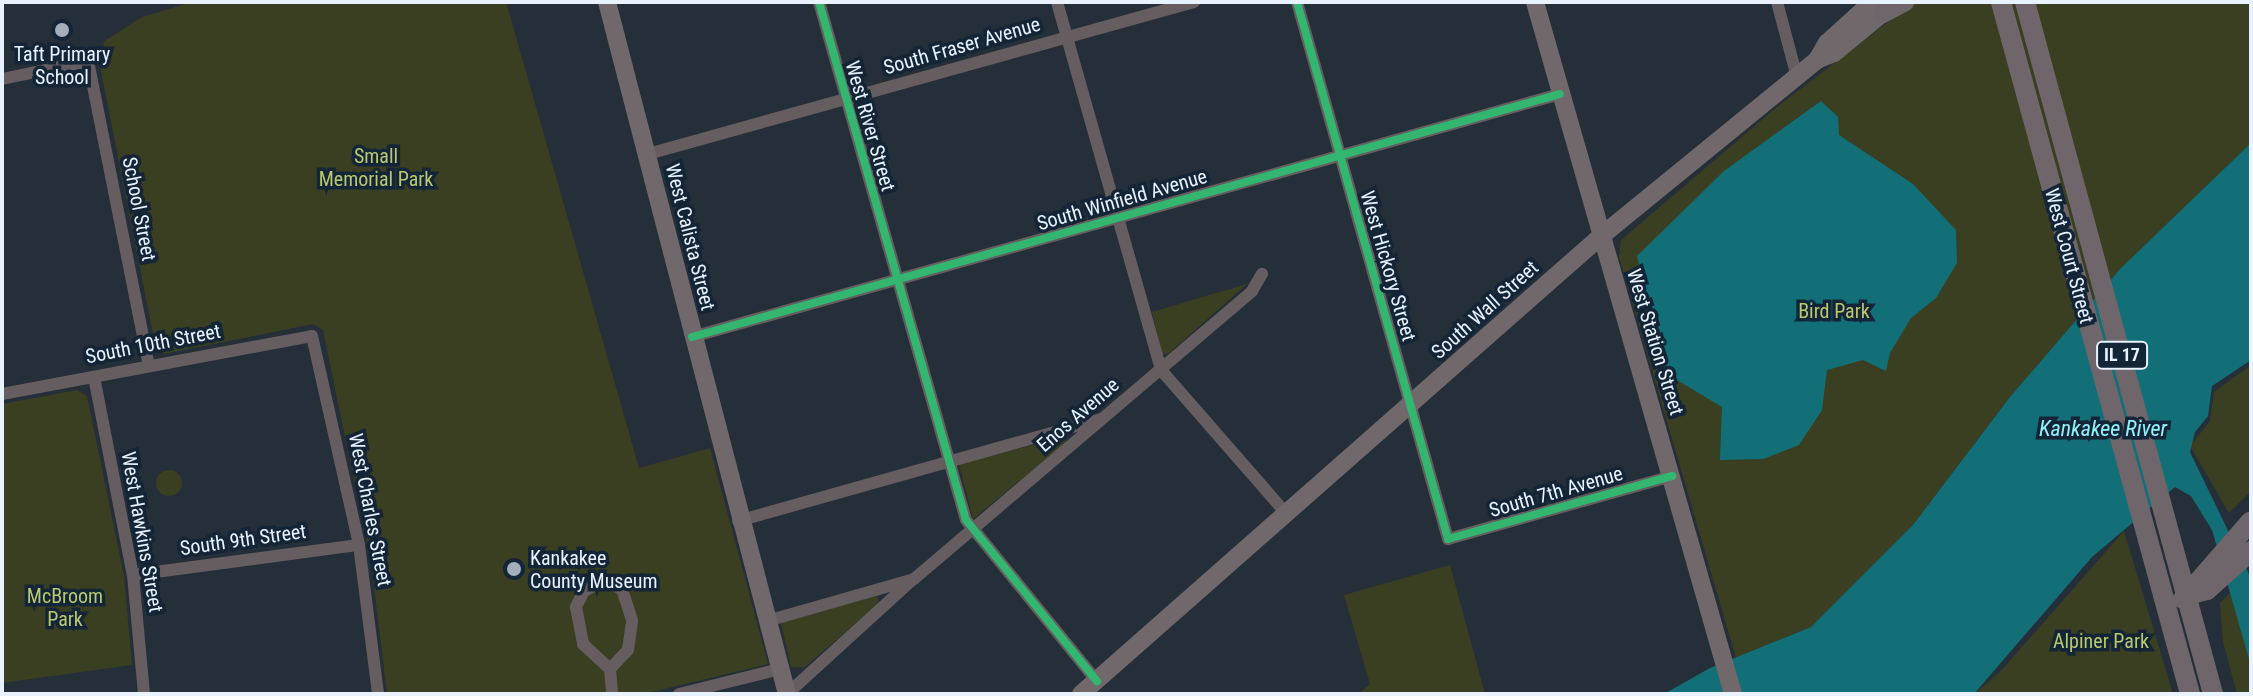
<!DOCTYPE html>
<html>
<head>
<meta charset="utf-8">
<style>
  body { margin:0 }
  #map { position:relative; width:2253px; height:696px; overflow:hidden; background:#252f39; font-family:"Roboto Condensed",sans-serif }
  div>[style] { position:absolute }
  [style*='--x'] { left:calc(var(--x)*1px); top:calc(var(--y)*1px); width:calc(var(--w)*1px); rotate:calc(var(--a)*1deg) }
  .green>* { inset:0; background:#3a3f22 }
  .round { border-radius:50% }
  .water>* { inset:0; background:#126f78 }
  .street>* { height:12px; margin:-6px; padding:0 6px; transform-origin:6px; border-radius:6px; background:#655d60 }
  .secondary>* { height:18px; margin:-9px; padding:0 9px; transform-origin:9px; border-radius:9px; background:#71686b }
  .primary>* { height:20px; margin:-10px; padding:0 10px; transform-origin:10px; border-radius:10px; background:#6e666b }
  .cycleway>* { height:8px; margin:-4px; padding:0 4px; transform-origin:4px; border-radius:4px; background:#33b770 }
  .dots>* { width:22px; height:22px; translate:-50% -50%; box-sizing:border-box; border:4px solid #132536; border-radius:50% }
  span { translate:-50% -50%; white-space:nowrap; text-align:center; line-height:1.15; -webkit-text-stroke:7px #132536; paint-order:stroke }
  .shield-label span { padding:2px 6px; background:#132536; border:2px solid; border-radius:6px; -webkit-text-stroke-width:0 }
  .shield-label { font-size:18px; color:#e8f3ff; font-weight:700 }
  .street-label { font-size:20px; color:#e8f3ff }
  .poi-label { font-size:20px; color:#e8f3ff }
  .left { translate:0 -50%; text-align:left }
  .park-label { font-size:20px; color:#bac86f }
  .water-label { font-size:22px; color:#93f2fc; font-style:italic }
  .frame { position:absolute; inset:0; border:4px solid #e8f3ff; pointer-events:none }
</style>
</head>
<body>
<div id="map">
  <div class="green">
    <div style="clip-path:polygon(192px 2px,506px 2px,639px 468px,710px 448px,768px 664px,643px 694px,387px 694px,371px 562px,323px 330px,313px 324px,164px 354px,155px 344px,100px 66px,108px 59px,103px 42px,142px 17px)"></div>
    <div style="clip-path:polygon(1914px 2px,2251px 2px,2251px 143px,2121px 268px,2010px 397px,1913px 525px,1811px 627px,1736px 658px,1619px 257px,1621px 240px,1777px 107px)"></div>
    <div style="clip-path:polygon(1247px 284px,1168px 354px,1162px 354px,1152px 312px)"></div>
    <div style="clip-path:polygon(2251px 365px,2251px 491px,2229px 513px,2190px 446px,2210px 421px,2214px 392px)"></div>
    <div style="clip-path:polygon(77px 390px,87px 396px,124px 576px,132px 665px,2px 683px,2px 404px)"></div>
    <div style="clip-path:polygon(1067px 436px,1065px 443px,973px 519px,959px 464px)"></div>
    <div class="round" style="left:156px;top:470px;width:26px;height:26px"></div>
    <div style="clip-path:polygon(2124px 531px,2173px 694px,1974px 694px,1999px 673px)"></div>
    <div style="clip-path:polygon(1450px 565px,1485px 694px,1358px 694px,1370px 684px,1344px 595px)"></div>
    <div style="clip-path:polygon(2231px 592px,2251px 666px,2251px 694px,2237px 694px,2223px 642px,2220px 603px)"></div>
    <div style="clip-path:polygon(877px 596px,879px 603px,805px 667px,791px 667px,781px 623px)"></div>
  </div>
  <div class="water">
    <div style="clip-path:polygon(1821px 101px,1838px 117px,1839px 135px,1913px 184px,1956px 230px,1957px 263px,1936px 298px,1911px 318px,1890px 353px,1886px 371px,1863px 360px,1827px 370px,1822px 410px,1799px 445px,1763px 459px,1720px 460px,1722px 407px,1672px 377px,1663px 360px,1637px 256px,1724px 171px)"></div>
    <div style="clip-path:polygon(2251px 143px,2251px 360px,2212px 386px,2208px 416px,2195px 432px,2190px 452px,2249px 574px,2251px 666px,2212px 530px,2191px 496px,2175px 487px,2092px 557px,1974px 694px,1664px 694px,1710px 668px,1811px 627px,1913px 525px,2010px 397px,2121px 268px)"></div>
  </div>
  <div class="street">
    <div style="--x:819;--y:2;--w:538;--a:74.16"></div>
    <div style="--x:966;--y:520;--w:208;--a:50.9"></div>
    <div style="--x:1057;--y:2;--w:382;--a:74.2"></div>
    <div style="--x:1161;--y:370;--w:189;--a:48.9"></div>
    <div style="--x:1297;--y:2;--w:558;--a:74.29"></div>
    <div style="--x:1448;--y:539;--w:233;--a:-15.7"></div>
    <div style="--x:1777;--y:2;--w:78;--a:75.1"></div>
    <div style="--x:2;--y:79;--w:88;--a:-11.8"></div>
    <div style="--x:88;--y:61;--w:310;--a:78.7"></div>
    <div style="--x:648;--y:154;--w:567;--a:-15.56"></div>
    <div style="--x:692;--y:337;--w:901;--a:-15.64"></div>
    <div style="--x:94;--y:377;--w:202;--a:78.9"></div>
    <div style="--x:133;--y:575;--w:120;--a:84.7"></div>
    <div style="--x:2;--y:394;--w:315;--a:-10.6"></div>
    <div style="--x:312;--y:336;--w:214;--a:77.3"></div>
    <div style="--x:359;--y:545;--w:150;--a:82.7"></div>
    <div style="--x:738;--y:521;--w:378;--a:-15.7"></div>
    <div style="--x:133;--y:575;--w:228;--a:-7.6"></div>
    <div style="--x:767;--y:621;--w:153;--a:-15.9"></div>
    <div style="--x:914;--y:579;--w:444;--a:-40.4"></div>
    <div style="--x:1252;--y:291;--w:20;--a:-60"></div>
    <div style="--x:610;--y:669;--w:26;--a:-47"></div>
    <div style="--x:628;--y:650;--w:30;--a:-82"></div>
    <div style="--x:632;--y:620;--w:33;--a:-108"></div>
    <div style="--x:622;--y:589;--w:21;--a:-157"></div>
    <div style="--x:603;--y:581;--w:21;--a:152"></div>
    <div style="--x:584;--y:591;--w:18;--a:117"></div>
    <div style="--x:576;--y:607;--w:38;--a:79"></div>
    <div style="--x:583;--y:644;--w:37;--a:43"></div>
    <div style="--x:610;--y:669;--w:25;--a:85"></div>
    <div style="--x:679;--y:694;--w:104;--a:-13.9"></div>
    <div style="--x:787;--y:694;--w:168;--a:-42.3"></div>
  </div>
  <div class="secondary">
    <div style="--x:607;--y:2;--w:715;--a:75.42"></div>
    <div style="--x:1535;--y:2;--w:720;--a:74.03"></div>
    <div style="--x:1817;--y:60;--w:18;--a:-22"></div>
    <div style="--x:1834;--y:53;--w:79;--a:-39.3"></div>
    <div style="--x:1081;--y:694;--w:692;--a:-41.37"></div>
    <div style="--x:1600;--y:237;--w:280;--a:-39.2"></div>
    <div style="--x:1817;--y:60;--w:20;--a:-60"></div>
    <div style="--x:1827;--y:43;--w:61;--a:-42.3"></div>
  </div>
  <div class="primary">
    <div style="--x:2001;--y:2;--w:717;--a:74.72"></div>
    <div style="--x:2025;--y:2;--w:717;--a:74.8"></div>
    <div style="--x:1883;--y:13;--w:24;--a:-28"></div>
    <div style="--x:2188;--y:595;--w:20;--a:-15"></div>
    <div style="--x:2207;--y:590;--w:59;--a:-41.6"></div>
    <div style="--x:2183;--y:599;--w:103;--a:-48.9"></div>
  </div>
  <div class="cycleway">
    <div style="--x:819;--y:2;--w:538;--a:74.16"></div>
    <div style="--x:966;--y:520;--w:208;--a:50.9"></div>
    <div style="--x:1297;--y:2;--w:558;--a:74.29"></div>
    <div style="--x:1448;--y:539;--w:233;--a:-15.7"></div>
    <div style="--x:692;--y:337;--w:901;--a:-15.64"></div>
  </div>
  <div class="dots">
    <div style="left:62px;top:30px;background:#a4aeba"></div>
    <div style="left:514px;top:569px;background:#a4aeba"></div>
  </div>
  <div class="shield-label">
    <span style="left:2122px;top:355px">IL 17</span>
  </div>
  <div class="street-label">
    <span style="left:962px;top:46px;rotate:-16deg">South Fraser Avenue</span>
    <span style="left:870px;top:126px;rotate:74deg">West River Street</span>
    <span style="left:1122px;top:200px;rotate:-16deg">South Winfield Avenue</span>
    <span style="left:139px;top:209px;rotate:79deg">School Street</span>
    <span style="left:690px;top:237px;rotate:76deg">West Calista Street</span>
    <span style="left:2069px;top:256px;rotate:75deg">West Court Street</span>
    <span style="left:1388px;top:266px;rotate:74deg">West Hickory Street</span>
    <span style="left:1485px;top:310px;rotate:-42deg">South Wall Street</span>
    <span style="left:1655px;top:342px;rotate:73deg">West Station Street</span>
    <span style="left:153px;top:344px;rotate:-11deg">South 10th Street</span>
    <span style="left:1078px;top:415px;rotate:-41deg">Enos Avenue</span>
    <span style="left:1556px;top:492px;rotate:-16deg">South 7th Avenue</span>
    <span style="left:370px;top:510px;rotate:79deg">West Charles Street</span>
    <span style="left:142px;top:532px;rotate:80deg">West Hawkins Street</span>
    <span style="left:243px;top:540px;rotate:-8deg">South 9th Street</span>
  </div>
  <div class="poi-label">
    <span style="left:62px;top:66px">Taft Primary<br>School</span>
    <span class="left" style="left:530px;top:570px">Kankakee<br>County Museum</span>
  </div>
  <div class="park-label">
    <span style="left:376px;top:168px">Small<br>Memorial Park</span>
    <span style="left:1834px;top:311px">Bird Park</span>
    <span style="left:65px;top:608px">McBroom<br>Park</span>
    <span style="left:2101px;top:641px">Alpiner Park</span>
  </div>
  <div class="water-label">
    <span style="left:2103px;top:429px">Kankakee River</span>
  </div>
  <div class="frame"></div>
</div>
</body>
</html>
